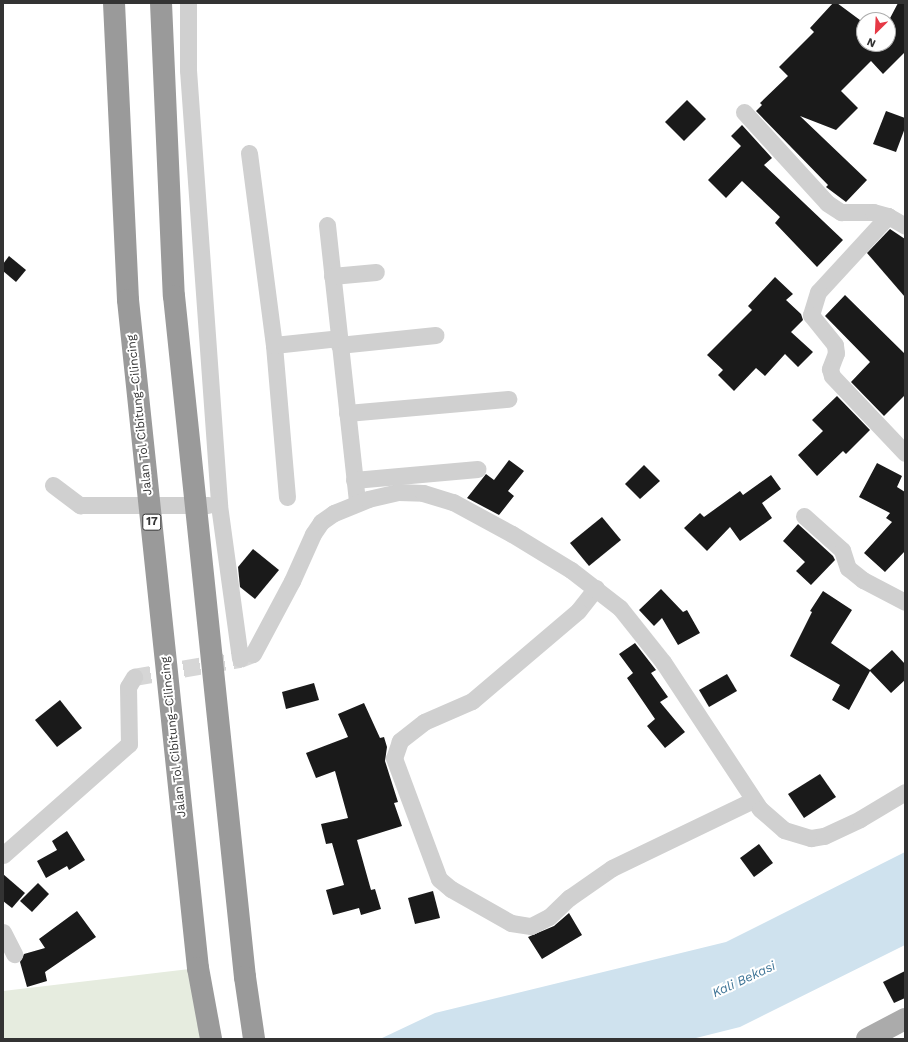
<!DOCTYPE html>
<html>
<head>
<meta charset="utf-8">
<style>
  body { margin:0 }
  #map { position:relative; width:908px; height:1042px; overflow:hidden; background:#fff; font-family:"Work Sans",sans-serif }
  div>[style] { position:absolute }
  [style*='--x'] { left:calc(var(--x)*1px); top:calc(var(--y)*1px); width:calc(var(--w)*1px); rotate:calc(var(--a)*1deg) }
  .green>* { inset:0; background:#e6ecdf }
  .water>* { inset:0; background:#cfe2ee }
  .building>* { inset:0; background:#1a1a1a }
  .street-tunnel>* { height:17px; margin-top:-8.5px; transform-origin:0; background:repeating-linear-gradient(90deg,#d6d6d6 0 17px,transparent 0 25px) }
  .street>* { height:17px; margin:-8.5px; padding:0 8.5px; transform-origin:8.5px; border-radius:8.5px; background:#d0d0d0 }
  .primary>* { height:22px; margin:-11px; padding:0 11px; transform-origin:11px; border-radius:11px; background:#ababab }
  .highway-bridge>* { height:22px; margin:-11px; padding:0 11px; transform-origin:11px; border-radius:11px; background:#9a9a9a }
  span { translate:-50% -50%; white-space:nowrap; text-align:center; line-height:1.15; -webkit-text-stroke:4px #fff; paint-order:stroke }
  .shield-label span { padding:1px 3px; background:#fff; border:1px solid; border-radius:3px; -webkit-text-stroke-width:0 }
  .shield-label { font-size:11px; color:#333; font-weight:700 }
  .street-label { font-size:12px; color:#333 }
  .water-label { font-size:13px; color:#3f7597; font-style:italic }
  .frame { position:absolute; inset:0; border:4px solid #333; pointer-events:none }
  .north { position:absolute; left:856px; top:12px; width:40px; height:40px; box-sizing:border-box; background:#fff; border:1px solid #adadad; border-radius:50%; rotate:204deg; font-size:11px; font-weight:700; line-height:16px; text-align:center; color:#333 }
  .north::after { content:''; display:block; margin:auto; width:14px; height:18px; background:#e63946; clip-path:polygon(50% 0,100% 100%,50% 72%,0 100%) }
</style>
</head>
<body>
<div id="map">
  <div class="green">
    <div style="clip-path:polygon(198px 968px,211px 1039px,3px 1039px,3px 991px)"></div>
  </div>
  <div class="water">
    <div style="clip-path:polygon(905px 852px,905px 945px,740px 1027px,692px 1039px,380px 1039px,435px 1013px,726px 942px)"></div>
  </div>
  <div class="building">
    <div style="clip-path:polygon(833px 3px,837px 3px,864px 23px,864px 44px,888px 44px,888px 22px,898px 3px,905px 3px,905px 52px,883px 74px,871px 61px,841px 91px,858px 108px,836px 130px,800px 116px,867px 180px,846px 202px,826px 187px,828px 185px,756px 111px,762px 105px,760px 103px,788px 76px,779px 67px,814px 32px,810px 28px)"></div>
    <div style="clip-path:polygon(687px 100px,706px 119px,684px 141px,665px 122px)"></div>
    <div style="clip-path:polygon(886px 111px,905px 118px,905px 128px,896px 152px,873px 144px)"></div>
    <div style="clip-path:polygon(742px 125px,772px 158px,764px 165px,843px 240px,817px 267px,775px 223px,780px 217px,742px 181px,726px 198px,708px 180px,741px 146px,731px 136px)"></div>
    <div style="clip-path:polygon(890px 229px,905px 239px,905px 297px,867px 253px)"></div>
    <div style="clip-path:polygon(9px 256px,26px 270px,16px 282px,3px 271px,3px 264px)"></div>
    <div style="clip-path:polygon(775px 277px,793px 294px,786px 300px,801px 314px,803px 320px,791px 332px,813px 352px,798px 367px,785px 354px,765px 376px,756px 368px,734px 391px,718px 375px,723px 370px,707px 355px,752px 310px,748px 306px)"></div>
    <div style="clip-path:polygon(845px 295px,905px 354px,905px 395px,884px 416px,851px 382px,870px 362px,825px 316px)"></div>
    <div style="clip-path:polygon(837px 396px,870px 430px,846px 454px,843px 451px,817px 476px,798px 455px,823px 431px,812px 420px)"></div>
    <div style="clip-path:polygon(509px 460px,524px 471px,508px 491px,514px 496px,499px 515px,467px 498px,486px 474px,494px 480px)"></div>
    <div style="clip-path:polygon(877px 463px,902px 476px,897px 487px,905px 492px,905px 551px,885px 572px,864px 553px,892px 522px,886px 518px,890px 513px,859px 497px)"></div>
    <div style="clip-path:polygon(644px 465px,660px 481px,640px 499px,625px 484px)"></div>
    <div style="clip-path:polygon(771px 475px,781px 489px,762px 503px,772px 518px,740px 541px,730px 527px,707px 551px,684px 528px,700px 513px,704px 517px,740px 491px,743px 495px)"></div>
    <div style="clip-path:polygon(602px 517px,621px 540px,589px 566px,570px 543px)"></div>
    <div style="clip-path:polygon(798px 524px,833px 556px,835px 560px,811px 585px,796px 571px,805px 562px,783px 541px)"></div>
    <div style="clip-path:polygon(253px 549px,279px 570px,255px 599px,240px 587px,238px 567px)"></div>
    <div style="clip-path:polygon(661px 589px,683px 612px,687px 610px,700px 633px,678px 645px,662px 618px,654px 626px,639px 610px)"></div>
    <div style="clip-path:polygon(823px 591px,852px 610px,831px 643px,870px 670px,892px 650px,905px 664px,905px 680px,891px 693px,870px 671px,849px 710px,832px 700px,840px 685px,790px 656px,812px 612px,810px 611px)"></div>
    <div style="clip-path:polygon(635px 643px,656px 670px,651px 673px,668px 697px,660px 702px,685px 732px,665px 748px,647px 726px,655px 719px,627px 678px,633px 673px,619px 654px)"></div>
    <div style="clip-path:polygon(727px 674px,737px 691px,709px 707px,699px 690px)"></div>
    <div style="clip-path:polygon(314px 683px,319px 700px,286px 709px,282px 692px)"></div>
    <div style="clip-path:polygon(60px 700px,82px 728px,57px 747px,35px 720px)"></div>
    <div style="clip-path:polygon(364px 703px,380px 738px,384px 737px,387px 747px,385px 761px,398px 802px,394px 803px,402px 826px,357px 840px,371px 890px,375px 889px,381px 909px,361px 915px,359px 908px,333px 915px,326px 890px,344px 885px,332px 843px,326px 844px,321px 824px,348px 818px,335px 771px,316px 778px,306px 753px,348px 737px,338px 714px)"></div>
    <div style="clip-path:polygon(820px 774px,836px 797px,804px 818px,788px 794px)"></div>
    <div style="clip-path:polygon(67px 831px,85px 860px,69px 870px,67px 866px,46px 878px,37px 861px,57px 850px,52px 841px)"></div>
    <div style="clip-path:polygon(759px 844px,773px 863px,754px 877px,740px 858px)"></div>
    <div style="clip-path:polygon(3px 874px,25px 893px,12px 908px,3px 901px)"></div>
    <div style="clip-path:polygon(38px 883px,49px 894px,32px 912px,20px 901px)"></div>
    <div style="clip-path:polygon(433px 891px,440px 918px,415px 924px,408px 898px)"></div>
    <div style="clip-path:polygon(77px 911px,96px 937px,45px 972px,47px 981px,27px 987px,20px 962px,24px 954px,45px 948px,39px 939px)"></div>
    <div style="clip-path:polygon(569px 913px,582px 935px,542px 959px,528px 937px,554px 926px)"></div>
    <div style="clip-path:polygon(905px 971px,905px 998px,894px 1003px,883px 982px)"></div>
  </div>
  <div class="street-tunnel">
    <div style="--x:134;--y:677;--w:108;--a:-9.6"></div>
    <div style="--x:240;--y:659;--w:14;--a:-21"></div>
  </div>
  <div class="street">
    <div style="--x:188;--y:3;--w:67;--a:90"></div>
    <div style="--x:188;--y:70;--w:436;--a:85.9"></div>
    <div style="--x:219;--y:505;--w:155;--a:82.2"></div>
    <div style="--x:744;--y:112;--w:123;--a:47.6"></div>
    <div style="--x:827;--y:203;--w:17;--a:33"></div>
    <div style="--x:841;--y:212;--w:32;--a:0"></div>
    <div style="--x:873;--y:212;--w:16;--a:15"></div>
    <div style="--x:888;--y:216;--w:20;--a:30"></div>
    <div style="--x:249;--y:153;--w:194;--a:82.6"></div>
    <div style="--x:888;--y:216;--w:103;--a:132.6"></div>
    <div style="--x:818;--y:292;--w:24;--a:107"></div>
    <div style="--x:811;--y:315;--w:38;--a:51"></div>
    <div style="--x:835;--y:345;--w:8;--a:83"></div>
    <div style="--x:836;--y:353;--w:17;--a:111"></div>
    <div style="--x:830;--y:369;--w:7;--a:74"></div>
    <div style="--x:832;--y:376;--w:106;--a:46.5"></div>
    <div style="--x:327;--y:225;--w:279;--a:83.8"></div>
    <div style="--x:332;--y:276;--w:44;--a:-5.2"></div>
    <div style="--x:339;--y:345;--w:97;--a:-5.9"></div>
    <div style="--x:347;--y:413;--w:162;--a:-5"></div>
    <div style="--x:354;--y:480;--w:124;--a:-5.1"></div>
    <div style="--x:53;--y:485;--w:34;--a:37"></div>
    <div style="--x:80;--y:505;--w:128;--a:0"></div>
    <div style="--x:287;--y:497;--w:153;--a:-94.9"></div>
    <div style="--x:274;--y:345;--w:65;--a:-6.1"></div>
    <div style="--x:804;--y:516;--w:51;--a:41.8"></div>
    <div style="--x:842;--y:550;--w:19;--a:72"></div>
    <div style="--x:848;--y:568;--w:19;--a:39"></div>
    <div style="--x:863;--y:580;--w:47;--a:27.6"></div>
    <div style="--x:596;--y:588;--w:29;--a:128"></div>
    <div style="--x:578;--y:611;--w:139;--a:139.7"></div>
    <div style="--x:472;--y:701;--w:52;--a:156.4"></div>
    <div style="--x:424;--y:722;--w:31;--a:142"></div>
    <div style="--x:400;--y:741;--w:18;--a:109"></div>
    <div style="--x:394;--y:758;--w:129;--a:69.6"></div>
    <div style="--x:439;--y:879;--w:16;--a:40"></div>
    <div style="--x:451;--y:889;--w:69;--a:29.5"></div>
    <div style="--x:511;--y:923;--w:20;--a:9"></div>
    <div style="--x:531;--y:926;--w:20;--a:-27"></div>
    <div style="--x:549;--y:917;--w:28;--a:-44"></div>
    <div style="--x:569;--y:898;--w:52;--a:-34.9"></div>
    <div style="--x:612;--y:868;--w:157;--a:-25.7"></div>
    <div style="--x:253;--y:654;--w:83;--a:-61.9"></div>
    <div style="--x:292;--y:581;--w:51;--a:-65.9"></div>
    <div style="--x:313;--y:534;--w:14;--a:-56"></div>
    <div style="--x:321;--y:522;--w:16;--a:-35"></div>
    <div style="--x:334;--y:513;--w:37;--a:-22"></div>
    <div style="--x:368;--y:499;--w:31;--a:-13"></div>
    <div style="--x:398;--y:492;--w:25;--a:2"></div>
    <div style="--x:423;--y:493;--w:31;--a:17"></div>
    <div style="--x:453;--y:502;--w:67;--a:28.5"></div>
    <div style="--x:512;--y:534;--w:69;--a:31.4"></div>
    <div style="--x:571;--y:570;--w:62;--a:37.8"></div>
    <div style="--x:620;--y:608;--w:69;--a:51.5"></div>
    <div style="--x:663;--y:662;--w:176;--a:56.6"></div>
    <div style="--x:760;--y:809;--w:32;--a:41"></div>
    <div style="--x:784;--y:830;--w:28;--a:17"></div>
    <div style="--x:811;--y:838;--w:13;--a:-9"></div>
    <div style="--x:824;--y:836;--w:40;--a:-25"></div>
    <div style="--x:860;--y:819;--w:52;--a:-31"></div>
    <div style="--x:3;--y:855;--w:168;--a:-41.4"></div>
    <div style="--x:129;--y:744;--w:57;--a:-91"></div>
    <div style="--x:128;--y:687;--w:12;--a:-59"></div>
    <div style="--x:3;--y:932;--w:25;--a:63"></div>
  </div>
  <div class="primary">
    <div style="--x:867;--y:1039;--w:43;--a:-27.8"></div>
  </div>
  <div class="highway-bridge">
    <div style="--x:114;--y:3;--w:297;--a:87.3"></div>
    <div style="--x:128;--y:300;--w:672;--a:84.02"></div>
    <div style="--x:198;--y:968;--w:72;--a:79.6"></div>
    <div style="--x:161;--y:3;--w:293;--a:87.5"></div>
    <div style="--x:174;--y:296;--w:685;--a:84.05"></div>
    <div style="--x:245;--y:977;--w:63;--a:81.7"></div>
  </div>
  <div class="shield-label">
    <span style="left:152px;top:522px">17</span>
  </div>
  <div class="street-label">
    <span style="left:140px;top:415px;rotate:-96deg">Jalan Tol Cibitung–Cilincing</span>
    <span style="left:174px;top:737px;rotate:-96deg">Jalan Tol Cibitung–Cilincing</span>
  </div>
  <div class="water-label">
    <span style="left:744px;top:980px;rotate:-25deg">Kali Bekasi</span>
  </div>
  <div class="frame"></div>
  <div class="north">N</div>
</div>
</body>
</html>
